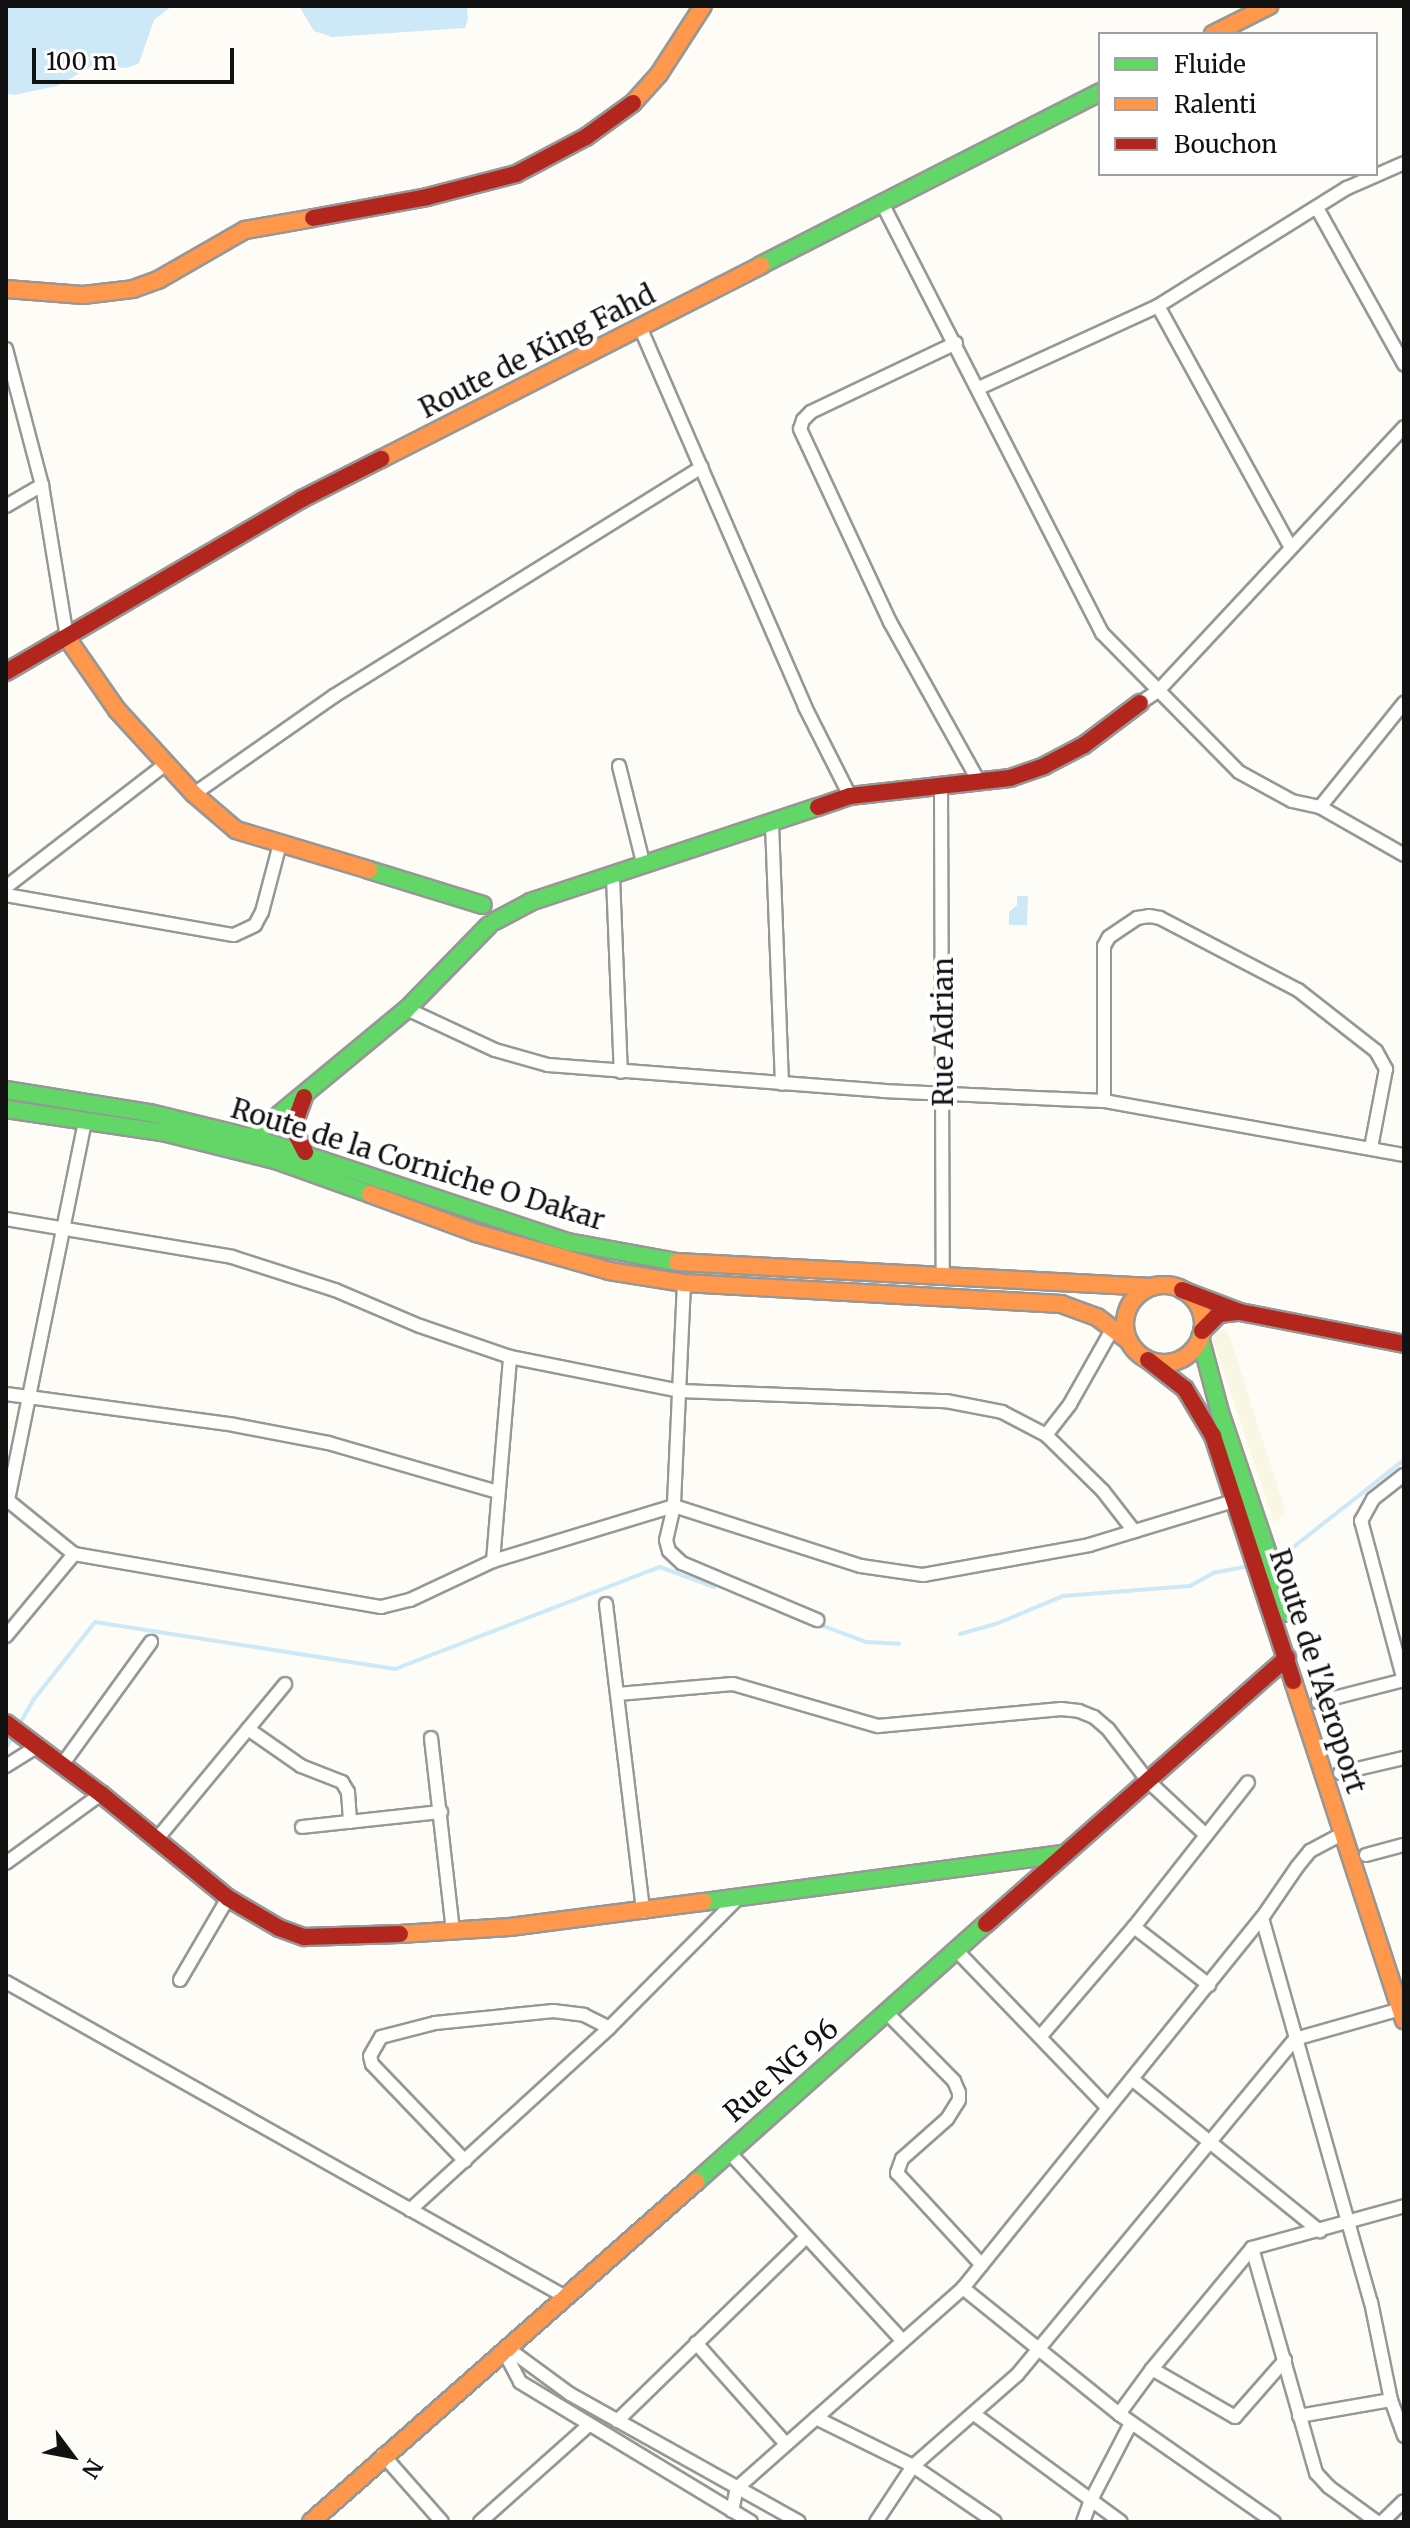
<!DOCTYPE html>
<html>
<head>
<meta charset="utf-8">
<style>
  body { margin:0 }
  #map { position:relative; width:1410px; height:2528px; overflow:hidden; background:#fdfcf7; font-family:Merriweather,serif }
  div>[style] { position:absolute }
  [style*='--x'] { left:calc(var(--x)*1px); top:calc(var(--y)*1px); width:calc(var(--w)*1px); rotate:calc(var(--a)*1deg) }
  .farmland>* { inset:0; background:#f9f7e4 }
  .water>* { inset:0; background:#cde8f7 }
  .stream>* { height:4px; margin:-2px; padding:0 2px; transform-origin:2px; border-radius:2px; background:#cde8f7 }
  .roads { filter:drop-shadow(2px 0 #979795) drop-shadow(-2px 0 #979795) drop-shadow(0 2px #979795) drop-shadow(0 -2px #979795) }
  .street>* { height:12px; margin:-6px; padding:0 6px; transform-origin:6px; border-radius:6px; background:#fffffe }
  .fast>* { height:16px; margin:-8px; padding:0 8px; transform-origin:8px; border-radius:8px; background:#63d668 }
  .slow>* { height:16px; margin:-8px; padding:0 8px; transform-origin:8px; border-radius:8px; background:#ff974d }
  .slow>.ring { margin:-8px; padding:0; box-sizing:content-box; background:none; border:16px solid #ff974d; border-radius:50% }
  .jam>* { height:16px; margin:-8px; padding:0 8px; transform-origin:8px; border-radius:8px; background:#b3261e }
  span { translate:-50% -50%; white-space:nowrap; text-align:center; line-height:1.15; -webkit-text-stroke:8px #fff; paint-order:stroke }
  .street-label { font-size:28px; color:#111 }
  .frame { position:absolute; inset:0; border:8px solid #111; pointer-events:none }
  .legend { position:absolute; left:1098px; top:32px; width:280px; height:144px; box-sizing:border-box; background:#fff; border:2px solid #a0a0a0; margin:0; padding:10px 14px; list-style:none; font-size:24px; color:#111 }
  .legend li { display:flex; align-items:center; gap:16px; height:40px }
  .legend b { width:40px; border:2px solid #a0a0a0 }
  .north { position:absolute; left:32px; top:2416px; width:80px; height:80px; -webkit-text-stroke:6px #fff; paint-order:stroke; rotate:122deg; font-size:22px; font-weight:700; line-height:32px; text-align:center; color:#111 }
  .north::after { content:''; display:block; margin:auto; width:28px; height:36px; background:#111; clip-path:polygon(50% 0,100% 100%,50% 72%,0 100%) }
  .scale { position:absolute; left:32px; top:48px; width:202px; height:36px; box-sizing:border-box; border:4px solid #111; border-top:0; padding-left:10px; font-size:24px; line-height:28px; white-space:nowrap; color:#111; -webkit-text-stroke:6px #fff; paint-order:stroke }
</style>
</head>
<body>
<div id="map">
  <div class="farmland">
    <div style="clip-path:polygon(1216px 1329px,1228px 1331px,1286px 1513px,1274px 1523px,1213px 1340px)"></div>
  </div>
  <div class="water">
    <div style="clip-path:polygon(6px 6px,172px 6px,154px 20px,139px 63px,127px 68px,94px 65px,57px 86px,14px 95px,6px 93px)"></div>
    <div style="clip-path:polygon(299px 6px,467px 6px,468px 19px,465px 28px,332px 37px,314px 31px)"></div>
    <div style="clip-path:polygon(1017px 896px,1028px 896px,1027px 925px,1009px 925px,1009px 912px,1017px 905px)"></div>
  </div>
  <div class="stream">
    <div style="--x:1282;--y:1556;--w:155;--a:-38.2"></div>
    <div style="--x:818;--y:1624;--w:51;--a:20.6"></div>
    <div style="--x:866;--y:1642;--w:33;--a:3"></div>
    <div style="--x:960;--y:1634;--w:37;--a:-16"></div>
    <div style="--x:996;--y:1624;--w:73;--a:-22.7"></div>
    <div style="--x:1063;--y:1596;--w:127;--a:-4.5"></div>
    <div style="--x:1190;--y:1586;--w:26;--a:-29"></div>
    <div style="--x:1213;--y:1573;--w:32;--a:-11"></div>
    <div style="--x:19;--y:1725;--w:30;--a:-60"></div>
    <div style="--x:34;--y:1699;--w:98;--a:-51.6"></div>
    <div style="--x:95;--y:1622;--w:304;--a:8.9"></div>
    <div style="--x:395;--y:1669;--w:284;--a:-21.1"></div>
    <div style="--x:660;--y:1567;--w:58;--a:20.3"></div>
    <div style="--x:6;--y:1748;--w:14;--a:-60"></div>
  </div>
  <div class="roads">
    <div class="street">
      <div style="--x:883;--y:205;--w:481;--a:62.9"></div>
      <div style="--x:1102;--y:633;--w:195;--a:45.4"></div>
      <div style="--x:1239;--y:772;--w:60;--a:28.7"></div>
      <div style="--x:1292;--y:801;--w:29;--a:12"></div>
      <div style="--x:1320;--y:807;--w:97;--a:29.7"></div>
      <div style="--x:1317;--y:208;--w:179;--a:60.9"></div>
      <div style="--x:1158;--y:306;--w:276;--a:61.2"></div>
      <div style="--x:640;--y:327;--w:414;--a:66.5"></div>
      <div style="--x:805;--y:707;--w:100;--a:63.2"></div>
      <div style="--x:956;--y:343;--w:161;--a:154.6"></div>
      <div style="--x:811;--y:412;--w:11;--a:135"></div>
      <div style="--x:803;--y:420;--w:9;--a:108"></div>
      <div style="--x:800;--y:429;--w:213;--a:65"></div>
      <div style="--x:890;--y:622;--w:181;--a:60.9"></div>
      <div style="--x:6;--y:349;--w:141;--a:75.2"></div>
      <div style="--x:42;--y:485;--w:155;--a:80.7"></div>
      <div style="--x:979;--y:388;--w:197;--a:-24.6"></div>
      <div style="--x:1158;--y:306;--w:223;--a:-32"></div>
      <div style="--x:1347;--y:188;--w:62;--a:-23.7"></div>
      <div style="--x:6;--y:506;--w:42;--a:-30.3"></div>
      <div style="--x:1140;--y:703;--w:22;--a:-34"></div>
      <div style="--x:1158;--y:691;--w:361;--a:-47"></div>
      <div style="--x:619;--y:766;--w:103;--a:76"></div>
      <div style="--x:941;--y:786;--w:491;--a:89.8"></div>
      <div style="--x:194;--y:794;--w:171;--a:-35"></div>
      <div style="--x:334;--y:696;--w:433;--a:-31.9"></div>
      <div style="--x:1320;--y:807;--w:134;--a:-51.1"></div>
      <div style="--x:772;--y:824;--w:260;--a:87.8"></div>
      <div style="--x:613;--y:877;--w:195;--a:87.7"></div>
      <div style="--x:6;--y:887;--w:202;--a:-37.6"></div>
      <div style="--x:6;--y:895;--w:231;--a:10"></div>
      <div style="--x:234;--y:935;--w:23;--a:-25"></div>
      <div style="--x:255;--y:925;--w:15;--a:-62"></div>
      <div style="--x:262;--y:912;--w:70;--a:-75.2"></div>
      <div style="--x:407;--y:1009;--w:97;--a:25"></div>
      <div style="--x:495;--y:1050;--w:55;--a:15.8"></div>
      <div style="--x:548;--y:1065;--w:336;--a:4.4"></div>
      <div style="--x:883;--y:1091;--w:221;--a:2.6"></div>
      <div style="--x:1104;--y:1101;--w:305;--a:10.2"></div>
      <div style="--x:1104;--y:1101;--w:155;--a:-90"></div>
      <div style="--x:1104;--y:946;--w:10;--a:-61"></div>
      <div style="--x:1109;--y:937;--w:34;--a:-34"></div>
      <div style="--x:1137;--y:918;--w:12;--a:-9"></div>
      <div style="--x:1149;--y:916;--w:11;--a:10"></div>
      <div style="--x:1160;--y:918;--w:156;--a:27.6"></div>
      <div style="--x:1298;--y:990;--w:99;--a:38"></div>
      <div style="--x:1376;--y:1051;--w:21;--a:61"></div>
      <div style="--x:1386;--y:1069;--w:80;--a:100.8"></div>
      <div style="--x:6;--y:1219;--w:229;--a:9.5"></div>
      <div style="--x:232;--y:1257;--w:108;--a:17.8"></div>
      <div style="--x:335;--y:1290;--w:92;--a:23"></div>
      <div style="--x:420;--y:1326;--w:95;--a:19"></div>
      <div style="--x:510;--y:1357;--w:173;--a:11.3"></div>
      <div style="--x:680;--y:1391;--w:266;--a:2.2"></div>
      <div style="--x:946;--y:1401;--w:57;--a:11.1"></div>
      <div style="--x:1002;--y:1412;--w:50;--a:27.6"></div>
      <div style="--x:1046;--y:1435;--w:39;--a:-52"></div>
      <div style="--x:1070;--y:1404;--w:87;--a:-60.5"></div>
      <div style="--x:684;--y:1283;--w:223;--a:92.6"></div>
      <div style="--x:674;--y:1506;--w:35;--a:103"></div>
      <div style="--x:666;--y:1540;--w:11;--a:75"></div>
      <div style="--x:669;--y:1551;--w:18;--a:43"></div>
      <div style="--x:682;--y:1563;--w:147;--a:22.9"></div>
      <div style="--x:6;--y:1394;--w:230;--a:7.7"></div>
      <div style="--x:234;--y:1425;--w:96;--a:10.8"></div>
      <div style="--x:328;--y:1443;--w:177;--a:16.1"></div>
      <div style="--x:1046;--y:1435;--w:80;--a:44.5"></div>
      <div style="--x:1103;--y:1491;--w:51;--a:52.2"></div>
      <div style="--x:6;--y:1499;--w:87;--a:39"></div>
      <div style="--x:74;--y:1554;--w:312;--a:9.8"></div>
      <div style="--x:381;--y:1607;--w:30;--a:-14"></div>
      <div style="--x:410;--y:1600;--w:92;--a:-25.2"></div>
      <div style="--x:493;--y:1561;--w:189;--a:-16.9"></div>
      <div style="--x:674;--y:1506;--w:196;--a:17.8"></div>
      <div style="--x:861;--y:1566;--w:63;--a:8.3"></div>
      <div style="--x:923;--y:1575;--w:169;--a:-10.2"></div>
      <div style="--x:1089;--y:1545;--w:152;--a:-16.9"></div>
      <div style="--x:8;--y:1500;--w:388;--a:-78.5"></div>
      <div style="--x:493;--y:1561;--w:205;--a:-85.2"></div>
      <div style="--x:606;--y:1604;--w:310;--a:83.1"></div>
      <div style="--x:6;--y:1636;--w:107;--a:-50.3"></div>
      <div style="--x:1404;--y:1681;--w:166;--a:-105"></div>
      <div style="--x:1361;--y:1521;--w:25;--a:-61"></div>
      <div style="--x:1373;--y:1499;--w:39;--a:-38"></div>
      <div style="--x:618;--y:1694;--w:115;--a:-5"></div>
      <div style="--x:733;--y:1684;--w:151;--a:16.2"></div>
      <div style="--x:878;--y:1726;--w:184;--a:-5.3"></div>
      <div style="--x:1061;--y:1709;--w:18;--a:6"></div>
      <div style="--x:1079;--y:1711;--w:16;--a:22"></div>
      <div style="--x:1094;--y:1717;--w:18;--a:41"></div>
      <div style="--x:1108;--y:1729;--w:66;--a:52.4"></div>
      <div style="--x:1148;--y:1781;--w:79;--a:43"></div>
      <div style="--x:1318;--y:1702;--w:89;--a:-14.3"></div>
      <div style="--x:248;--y:1729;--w:65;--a:34.9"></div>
      <div style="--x:301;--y:1766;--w:44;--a:21.3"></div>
      <div style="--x:342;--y:1782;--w:12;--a:59"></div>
      <div style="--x:348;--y:1792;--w:30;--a:86"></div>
      <div style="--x:431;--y:1738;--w:194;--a:83.5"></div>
      <div style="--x:62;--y:1765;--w:152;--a:-54.1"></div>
      <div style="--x:6;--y:1766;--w:36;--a:-32"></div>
      <div style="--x:1340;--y:1773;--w:66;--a:-13.2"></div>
      <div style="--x:302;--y:1827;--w:140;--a:-6.2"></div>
      <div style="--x:157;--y:1839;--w:201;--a:-50.4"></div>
      <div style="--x:1366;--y:1855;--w:39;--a:-15"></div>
      <div style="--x:6;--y:1863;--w:117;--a:-36"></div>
      <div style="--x:1262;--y:1918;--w:399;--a:74.2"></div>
      <div style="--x:1371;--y:2302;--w:100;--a:78.5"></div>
      <div style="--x:1391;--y:2400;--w:38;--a:70"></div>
      <div style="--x:1134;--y:1927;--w:95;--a:37.7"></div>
      <div style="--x:956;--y:1950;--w:219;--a:46.1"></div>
      <div style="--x:180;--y:1980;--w:95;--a:-59.7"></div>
      <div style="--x:6;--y:1982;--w:640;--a:29.37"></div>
      <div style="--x:886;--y:2012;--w:97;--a:45.4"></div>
      <div style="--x:954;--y:2081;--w:13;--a:67"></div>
      <div style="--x:959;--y:2093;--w:7;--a:90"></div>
      <div style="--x:959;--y:2100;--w:22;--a:122"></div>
      <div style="--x:947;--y:2119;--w:60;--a:138.4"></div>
      <div style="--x:902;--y:2159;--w:15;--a:110"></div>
      <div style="--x:897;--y:2173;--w:125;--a:47.3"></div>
      <div style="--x:1040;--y:2037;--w:145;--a:-49.5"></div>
      <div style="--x:1134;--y:1927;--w:184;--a:-51.8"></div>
      <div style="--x:1132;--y:2079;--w:242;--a:39"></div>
      <div style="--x:728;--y:2151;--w:258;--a:47.4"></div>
      <div style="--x:465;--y:2161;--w:134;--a:-133.8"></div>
      <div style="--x:372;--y:2064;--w:8;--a:-104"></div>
      <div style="--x:370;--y:2056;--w:22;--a:-60"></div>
      <div style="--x:381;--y:2037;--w:56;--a:-14.5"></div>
      <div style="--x:435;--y:2023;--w:119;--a:-5.8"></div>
      <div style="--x:553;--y:2011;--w:31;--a:7"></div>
      <div style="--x:584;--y:2015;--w:28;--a:27"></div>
      <div style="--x:410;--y:2210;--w:270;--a:-42.4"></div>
      <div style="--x:609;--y:2028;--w:183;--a:-45.2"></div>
      <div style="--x:1252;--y:2248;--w:234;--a:74.1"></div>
      <div style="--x:1316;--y:2473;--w:19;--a:47"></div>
      <div style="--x:1329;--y:2487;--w:59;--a:36.1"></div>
      <div style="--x:963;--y:2288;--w:201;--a:38.9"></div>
      <div style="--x:1119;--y:2414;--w:189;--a:34.9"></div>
      <div style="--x:696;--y:2343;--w:135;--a:48.3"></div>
      <div style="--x:506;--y:2347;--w:79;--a:36.3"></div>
      <div style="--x:570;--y:2394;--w:262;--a:29.2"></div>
      <div style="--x:511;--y:2350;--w:9;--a:108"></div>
      <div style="--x:508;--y:2359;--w:26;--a:62"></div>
      <div style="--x:520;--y:2382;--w:270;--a:31.2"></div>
      <div style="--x:1152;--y:2369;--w:96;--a:30"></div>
      <div style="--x:1235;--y:2417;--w:76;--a:-48.7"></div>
      <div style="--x:974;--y:2414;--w:182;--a:36.3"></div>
      <div style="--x:1119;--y:2414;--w:56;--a:-53.7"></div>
      <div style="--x:1152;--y:2369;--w:157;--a:-50.4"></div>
      <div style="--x:1252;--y:2248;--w:158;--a:-15.4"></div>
      <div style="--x:1299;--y:2416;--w:93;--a:-9.9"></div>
      <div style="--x:816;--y:2418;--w:108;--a:26.3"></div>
      <div style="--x:913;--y:2466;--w:99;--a:34.3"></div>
      <div style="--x:617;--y:2421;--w:264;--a:-44.2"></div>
      <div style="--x:383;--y:2455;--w:89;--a:48.6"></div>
      <div style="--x:732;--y:2511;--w:24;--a:-78"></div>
      <div style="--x:737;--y:2488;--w:302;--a:-41.5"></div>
      <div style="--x:963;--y:2288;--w:476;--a:-51.1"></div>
      <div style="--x:1262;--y:1918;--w:62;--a:-55.5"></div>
      <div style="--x:1297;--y:1867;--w:21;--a:-51"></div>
      <div style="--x:1310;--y:1851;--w:38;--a:-28"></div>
      <div style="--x:480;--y:2522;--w:146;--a:-41.7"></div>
      <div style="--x:876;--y:2522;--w:67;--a:-56.5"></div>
      <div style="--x:913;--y:2466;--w:138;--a:-41.2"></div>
      <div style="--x:1017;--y:2375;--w:436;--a:-50.4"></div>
      <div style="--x:1295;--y:2039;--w:110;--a:-15.8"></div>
      <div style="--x:1083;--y:2522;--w:23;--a:-70"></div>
      <div style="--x:1091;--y:2500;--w:87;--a:-62.5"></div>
      <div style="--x:1382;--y:2522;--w:30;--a:-44"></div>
    </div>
    <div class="fast">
      <div style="--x:761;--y:265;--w:381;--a:-27"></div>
      <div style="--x:369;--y:870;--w:119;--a:17.1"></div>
      <div style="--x:495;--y:921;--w:40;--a:-28"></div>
      <div style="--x:530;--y:902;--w:303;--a:-18.3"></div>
      <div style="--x:6;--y:1090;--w:146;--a:9.1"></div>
      <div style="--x:150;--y:1113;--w:114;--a:13.7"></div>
      <div style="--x:261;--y:1140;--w:324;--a:18.4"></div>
      <div style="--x:568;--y:1242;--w:111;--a:10.4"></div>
      <div style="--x:6;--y:1109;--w:162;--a:8.5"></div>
      <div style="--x:166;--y:1133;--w:115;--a:14"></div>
      <div style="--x:278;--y:1161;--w:98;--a:19.7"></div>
      <div style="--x:251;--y:1138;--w:202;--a:-39.6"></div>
      <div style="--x:407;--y:1009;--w:117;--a:-45.7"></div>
      <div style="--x:1200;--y:1337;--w:78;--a:75.1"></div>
      <div style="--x:1220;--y:1412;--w:212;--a:71.3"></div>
      <div style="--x:703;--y:1902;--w:364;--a:-7.6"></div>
      <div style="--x:696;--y:2182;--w:388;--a:-41.7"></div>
    </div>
    <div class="slow">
      <div style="--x:1213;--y:34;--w:63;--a:-26.6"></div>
      <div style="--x:633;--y:103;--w:39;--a:-48"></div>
      <div style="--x:659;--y:74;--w:81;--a:-57.1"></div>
      <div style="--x:6;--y:289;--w:77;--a:4.5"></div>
      <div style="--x:83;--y:295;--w:50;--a:-6.8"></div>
      <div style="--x:133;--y:289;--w:27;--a:-20"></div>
      <div style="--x:158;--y:280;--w:100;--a:-29.9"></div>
      <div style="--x:245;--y:230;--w:69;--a:-10"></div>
      <div style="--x:381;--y:459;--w:427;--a:-27"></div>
      <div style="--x:67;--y:638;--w:88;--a:55.2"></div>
      <div style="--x:117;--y:710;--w:114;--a:47.5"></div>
      <div style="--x:194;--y:794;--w:55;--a:40.6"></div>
      <div style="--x:236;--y:830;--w:139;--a:16.7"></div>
      <div style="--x:370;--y:1194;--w:113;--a:20.2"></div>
      <div style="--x:476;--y:1233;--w:138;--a:15.9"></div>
      <div style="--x:609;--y:1271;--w:76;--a:9.1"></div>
      <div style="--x:684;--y:1283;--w:378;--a:3.2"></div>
      <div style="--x:1061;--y:1304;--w:38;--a:20"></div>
      <div style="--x:1097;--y:1317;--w:40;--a:37"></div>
      <div style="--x:677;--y:1262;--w:476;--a:3"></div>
      <div class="ring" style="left:1125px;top:1285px;width:62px;height:62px"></div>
      <div style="--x:1293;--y:1681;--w:357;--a:71.9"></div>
      <div style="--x:400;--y:1934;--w:110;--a:-3.6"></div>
      <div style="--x:510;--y:1927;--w:195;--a:-7.4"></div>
      <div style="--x:311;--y:2522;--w:514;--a:-41.45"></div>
    </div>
    <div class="jam">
      <div style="--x:313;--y:218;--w:116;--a:-10.4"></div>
      <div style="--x:427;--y:197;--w:92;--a:-14.5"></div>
      <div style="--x:516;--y:174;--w:79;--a:-27.9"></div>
      <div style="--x:586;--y:137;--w:58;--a:-35.9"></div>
      <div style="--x:6;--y:672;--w:343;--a:-30.3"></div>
      <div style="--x:302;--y:499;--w:89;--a:-26.9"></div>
      <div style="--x:818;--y:807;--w:34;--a:-19"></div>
      <div style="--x:850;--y:796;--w:161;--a:-6.4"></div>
      <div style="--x:1010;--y:778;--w:36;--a:-19"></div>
      <div style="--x:1044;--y:766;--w:45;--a:-27.7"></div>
      <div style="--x:1084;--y:745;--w:70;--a:-36.9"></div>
      <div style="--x:304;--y:1097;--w:20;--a:110"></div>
      <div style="--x:297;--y:1116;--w:20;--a:90"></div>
      <div style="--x:297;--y:1136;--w:18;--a:63"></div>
      <div style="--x:1182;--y:1290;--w:62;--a:20.8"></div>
      <div style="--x:1240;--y:1312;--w:167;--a:11"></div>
      <div style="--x:1202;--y:1331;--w:24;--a:-45"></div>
      <div style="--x:1219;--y:1314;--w:18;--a:-6"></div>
      <div style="--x:1148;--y:1360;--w:47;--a:38.1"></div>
      <div style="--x:1185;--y:1389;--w:55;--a:59.2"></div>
      <div style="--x:1213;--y:1436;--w:258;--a:71.9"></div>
      <div style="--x:6;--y:1723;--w:119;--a:36.8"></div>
      <div style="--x:101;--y:1794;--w:164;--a:39.3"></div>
      <div style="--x:228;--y:1898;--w:59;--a:30.5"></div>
      <div style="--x:279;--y:1928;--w:27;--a:20"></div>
      <div style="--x:304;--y:1937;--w:96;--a:-1.8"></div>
      <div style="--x:986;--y:1924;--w:402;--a:-41.5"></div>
    </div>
  </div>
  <div class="street-label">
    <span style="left:537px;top:351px;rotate:-27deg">Route de King Fahd</span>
    <span style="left:943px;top:1032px;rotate:-90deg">Rue Adrian</span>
    <span style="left:418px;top:1164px;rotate:17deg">Route de la Corniche O Dakar</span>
    <span style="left:1318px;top:1671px;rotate:72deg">Route de l'Aeroport</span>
    <span style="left:781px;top:2070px;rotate:-41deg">Rue NG 96</span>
  </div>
  <div class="frame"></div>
  <ul class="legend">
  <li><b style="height:10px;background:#63d668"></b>Fluide</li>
  <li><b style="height:10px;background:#ff974d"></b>Ralenti</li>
  <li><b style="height:10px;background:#b3261e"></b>Bouchon</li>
  </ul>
  <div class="north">N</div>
  <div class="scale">100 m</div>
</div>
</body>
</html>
